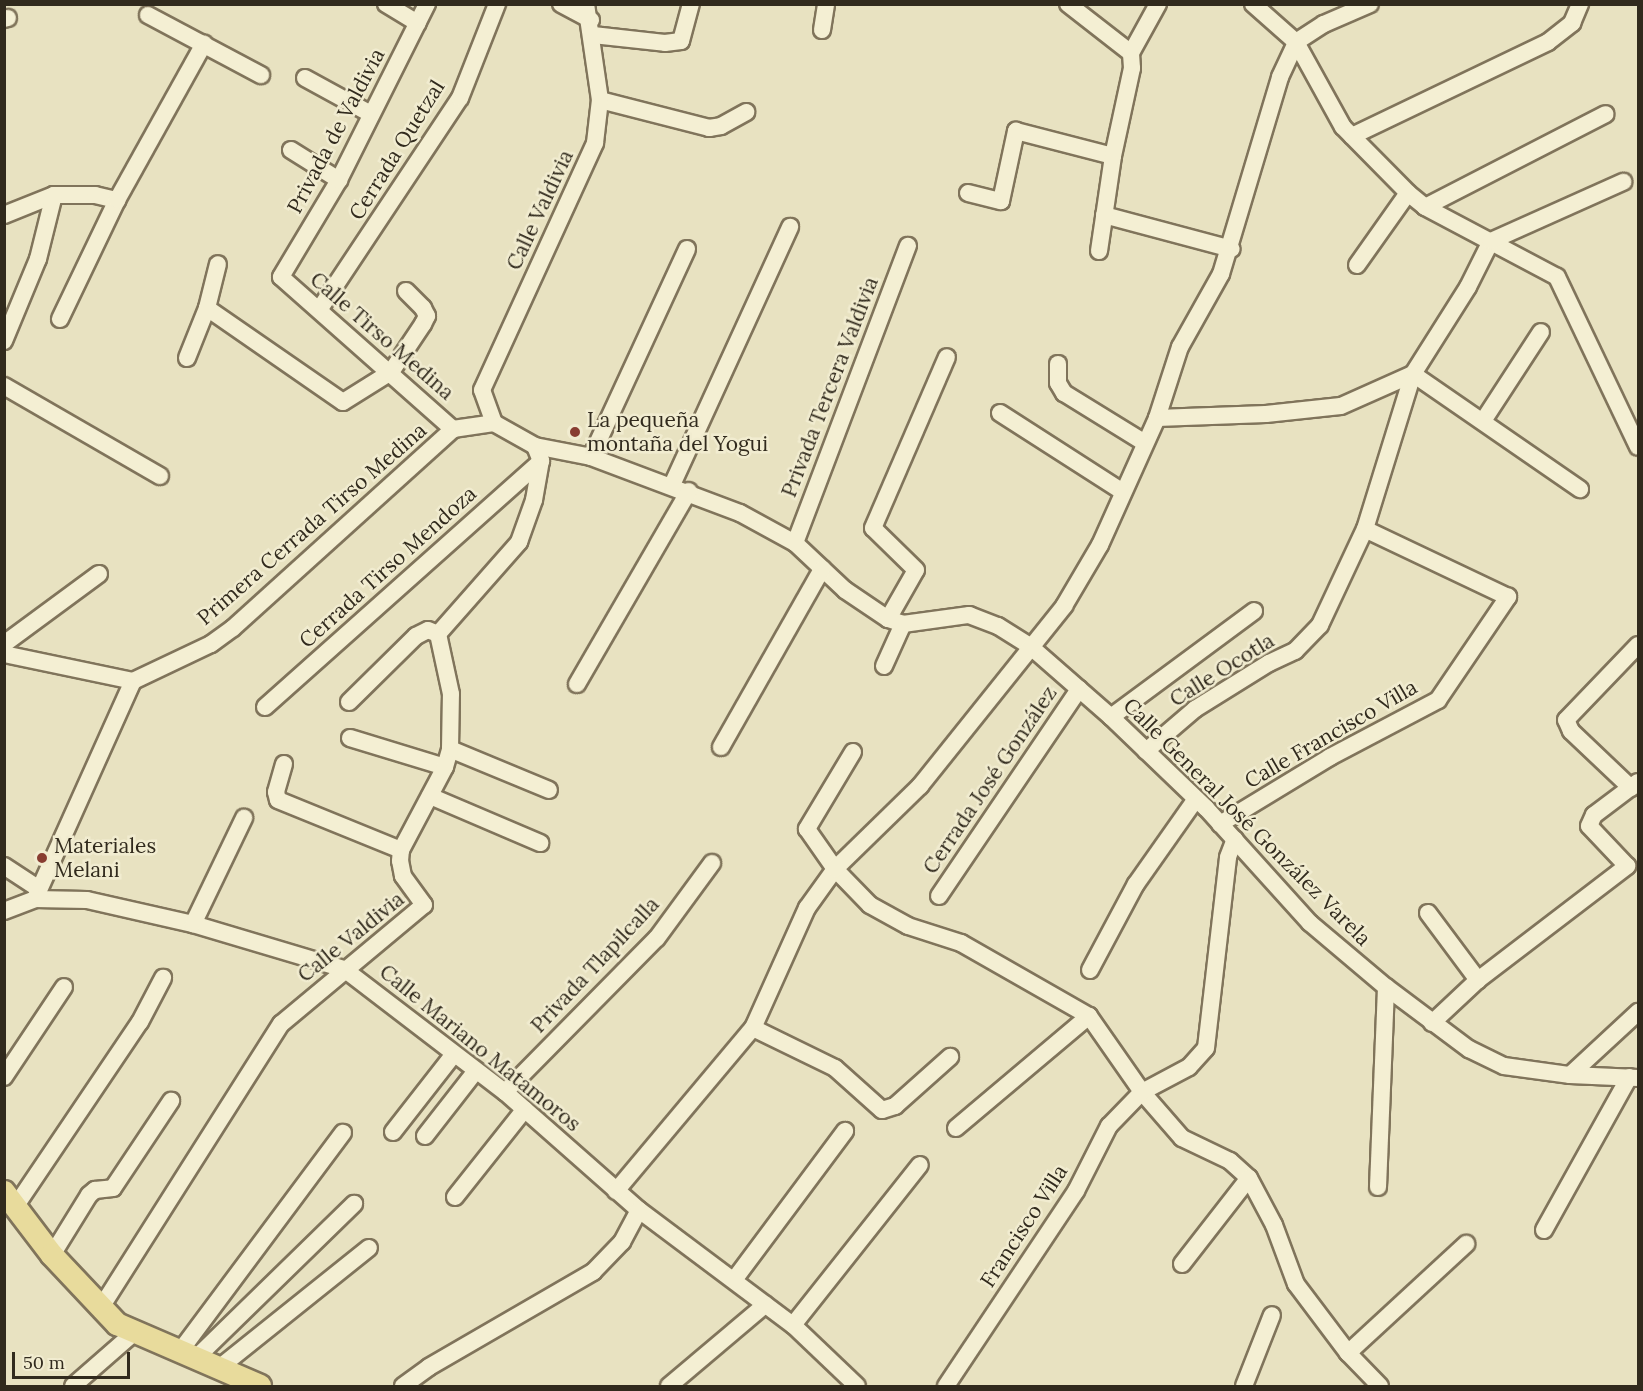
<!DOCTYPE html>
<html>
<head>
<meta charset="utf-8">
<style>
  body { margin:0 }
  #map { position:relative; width:1643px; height:1391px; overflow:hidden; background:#e8e2c1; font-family:Lora,serif }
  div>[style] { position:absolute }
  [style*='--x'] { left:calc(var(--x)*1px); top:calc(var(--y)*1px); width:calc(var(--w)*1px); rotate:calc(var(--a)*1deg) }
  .roads { filter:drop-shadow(2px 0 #80745b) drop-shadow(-2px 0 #80745b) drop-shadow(0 2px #80745b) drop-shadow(0 -2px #80745b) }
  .minor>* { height:16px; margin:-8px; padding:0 8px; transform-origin:8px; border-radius:8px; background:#f4efd3 }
  .major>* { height:22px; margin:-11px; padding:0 11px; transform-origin:11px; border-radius:11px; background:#e8db9c }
  .dots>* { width:16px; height:16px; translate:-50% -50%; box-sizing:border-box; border:3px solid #f1ecd0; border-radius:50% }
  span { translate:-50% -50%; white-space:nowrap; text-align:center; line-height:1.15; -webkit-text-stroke:5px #f1ecd0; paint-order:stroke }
  .street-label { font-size:21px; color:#312a1d }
  .poi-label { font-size:21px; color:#312a1d }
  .left { translate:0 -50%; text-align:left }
  .frame { position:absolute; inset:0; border:6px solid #312a1d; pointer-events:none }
  .scale { position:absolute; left:12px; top:1352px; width:118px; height:27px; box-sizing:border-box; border:3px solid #312a1d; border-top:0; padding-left:8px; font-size:18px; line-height:21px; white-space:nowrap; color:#312a1d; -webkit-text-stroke:4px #f1ecd0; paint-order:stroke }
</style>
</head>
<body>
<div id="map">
  <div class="roads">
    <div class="minor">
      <div style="--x:386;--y:4;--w:37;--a:31"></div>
      <div style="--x:427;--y:4;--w:197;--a:116.6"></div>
      <div style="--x:339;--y:180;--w:113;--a:120.9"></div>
      <div style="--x:281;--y:277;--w:230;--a:41.5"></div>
      <div style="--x:561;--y:4;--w:34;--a:28"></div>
      <div style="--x:1068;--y:4;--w:80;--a:37.9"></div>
      <div style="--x:1253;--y:4;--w:57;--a:41.5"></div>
      <div style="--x:1296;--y:42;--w:97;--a:61.1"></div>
      <div style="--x:1343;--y:127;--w:93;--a:45.4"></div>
      <div style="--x:1408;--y:193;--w:22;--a:39"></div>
      <div style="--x:1425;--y:207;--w:149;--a:27.9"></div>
      <div style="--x:1557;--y:277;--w:188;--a:64.5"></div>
      <div style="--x:148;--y:15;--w:128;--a:28"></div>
      <div style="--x:4;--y:19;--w:4;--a:-14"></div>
      <div style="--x:822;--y:30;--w:26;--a:-81"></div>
      <div style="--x:593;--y:35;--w:72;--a:6.3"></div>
      <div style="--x:665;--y:43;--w:16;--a:-7"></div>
      <div style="--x:681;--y:41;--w:38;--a:-75"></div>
      <div style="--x:305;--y:78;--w:75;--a:28.6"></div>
      <div style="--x:600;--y:100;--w:113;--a:14.4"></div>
      <div style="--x:709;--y:128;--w:12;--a:-9"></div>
      <div style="--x:721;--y:126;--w:29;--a:-29"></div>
      <div style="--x:1352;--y:136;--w:217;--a:-25.6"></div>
      <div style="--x:1548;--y:42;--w:31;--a:-38"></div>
      <div style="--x:1572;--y:23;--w:21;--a:-67"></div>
      <div style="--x:291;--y:150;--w:57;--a:32"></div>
      <div style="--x:968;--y:193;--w:34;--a:14"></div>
      <div style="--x:1001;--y:201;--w:72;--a:-77.9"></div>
      <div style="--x:1016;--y:131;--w:100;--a:14.5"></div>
      <div style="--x:1425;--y:207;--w:203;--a:-27.2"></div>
      <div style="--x:4;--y:215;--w:54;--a:-21.8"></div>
      <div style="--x:54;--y:195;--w:41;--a:0"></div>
      <div style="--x:95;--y:195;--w:23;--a:13"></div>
      <div style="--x:1104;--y:215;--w:132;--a:14.9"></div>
      <div style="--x:1099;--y:251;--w:96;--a:-81.6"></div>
      <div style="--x:1113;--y:156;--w:90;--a:-77.8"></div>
      <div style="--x:1132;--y:68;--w:15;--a:-94"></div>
      <div style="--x:1131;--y:53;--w:56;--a:-61.1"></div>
      <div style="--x:1357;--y:265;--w:88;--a:-54.7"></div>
      <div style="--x:207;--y:308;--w:165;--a:34.7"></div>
      <div style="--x:343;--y:402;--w:57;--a:-32"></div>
      <div style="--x:391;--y:372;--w:58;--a:-56.3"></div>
      <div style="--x:423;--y:324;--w:9;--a:-63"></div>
      <div style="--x:427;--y:316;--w:9;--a:-117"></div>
      <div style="--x:423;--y:308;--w:24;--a:-135"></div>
      <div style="--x:319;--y:310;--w:255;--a:-56.4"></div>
      <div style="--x:460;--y:98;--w:101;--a:-68.5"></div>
      <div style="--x:60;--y:319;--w:132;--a:-64.4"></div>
      <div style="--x:117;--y:200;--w:179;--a:-60.9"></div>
      <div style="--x:4;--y:341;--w:89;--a:-67.5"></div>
      <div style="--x:38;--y:259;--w:66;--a:-76"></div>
      <div style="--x:187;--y:358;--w:54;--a:-68.2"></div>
      <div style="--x:207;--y:308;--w:45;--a:-76"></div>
      <div style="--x:1058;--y:364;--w:19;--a:90"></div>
      <div style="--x:1058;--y:383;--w:12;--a:59"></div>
      <div style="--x:1064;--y:393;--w:95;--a:31.7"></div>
      <div style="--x:4;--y:386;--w:180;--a:30"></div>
      <div style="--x:1000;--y:413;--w:146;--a:32.7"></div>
      <div style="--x:1157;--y:418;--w:109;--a:-2.1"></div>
      <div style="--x:1266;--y:414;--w:75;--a:-6.1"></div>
      <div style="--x:1341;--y:406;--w:79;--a:-24"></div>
      <div style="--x:1413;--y:374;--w:103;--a:-57.7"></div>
      <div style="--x:1468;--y:287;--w:51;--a:-63.4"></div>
      <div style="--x:1491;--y:241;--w:145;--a:-24.1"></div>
      <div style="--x:1483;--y:421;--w:106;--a:-56.9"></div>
      <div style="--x:494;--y:423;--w:35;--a:-110"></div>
      <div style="--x:482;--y:390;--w:272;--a:-65.4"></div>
      <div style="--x:595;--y:143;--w:43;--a:-83.4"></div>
      <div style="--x:600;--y:100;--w:97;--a:-98.3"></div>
      <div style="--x:453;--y:429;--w:41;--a:-8.3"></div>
      <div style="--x:494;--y:423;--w:47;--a:29.3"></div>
      <div style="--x:535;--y:446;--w:57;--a:11.1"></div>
      <div style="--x:591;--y:457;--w:159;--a:20.6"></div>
      <div style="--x:740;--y:513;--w:63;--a:28.6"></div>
      <div style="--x:795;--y:543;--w:69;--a:43.2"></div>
      <div style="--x:845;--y:590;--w:52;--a:34"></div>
      <div style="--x:888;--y:619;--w:16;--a:18"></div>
      <div style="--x:903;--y:624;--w:67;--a:-7.8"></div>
      <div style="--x:969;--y:615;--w:31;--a:21"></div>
      <div style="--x:998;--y:626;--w:39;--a:32"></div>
      <div style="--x:1031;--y:647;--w:106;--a:41.2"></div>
      <div style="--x:1111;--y:717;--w:132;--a:43.8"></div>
      <div style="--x:1206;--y:808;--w:155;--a:47.9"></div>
      <div style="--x:1310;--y:923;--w:99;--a:40.1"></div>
      <div style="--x:1386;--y:987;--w:104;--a:36.8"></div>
      <div style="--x:1469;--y:1049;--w:39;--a:26"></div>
      <div style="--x:1504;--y:1066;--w:67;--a:7.8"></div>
      <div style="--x:1570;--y:1075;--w:68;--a:2.5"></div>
      <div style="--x:591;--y:457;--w:229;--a:-65.2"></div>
      <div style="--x:672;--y:485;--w:284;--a:-65.4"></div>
      <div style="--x:795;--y:543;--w:318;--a:-69.2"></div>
      <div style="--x:888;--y:619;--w:56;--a:-60.3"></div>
      <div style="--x:916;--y:570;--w:60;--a:-135.7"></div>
      <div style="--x:873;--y:528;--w:186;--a:-66.6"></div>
      <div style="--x:4;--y:644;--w:118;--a:-36.4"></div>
      <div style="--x:4;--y:654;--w:132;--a:11.8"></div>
      <div style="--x:884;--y:666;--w:46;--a:-65.7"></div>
      <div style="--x:133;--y:681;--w:86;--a:-25.4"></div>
      <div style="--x:211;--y:644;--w:27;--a:-36"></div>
      <div style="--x:233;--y:628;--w:297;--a:-42.1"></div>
      <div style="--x:577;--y:684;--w:223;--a:-59.9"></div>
      <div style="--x:349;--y:702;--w:94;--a:-44.6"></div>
      <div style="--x:416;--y:636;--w:13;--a:-27"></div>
      <div style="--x:428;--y:630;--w:11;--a:22"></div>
      <div style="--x:265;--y:707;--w:370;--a:-41.7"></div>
      <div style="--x:1111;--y:717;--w:178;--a:-36.5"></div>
      <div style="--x:350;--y:738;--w:99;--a:17"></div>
      <div style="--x:721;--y:747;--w:205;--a:-60.4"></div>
      <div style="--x:450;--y:749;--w:107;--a:22.5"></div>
      <div style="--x:1146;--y:751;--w:65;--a:-40.6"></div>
      <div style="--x:1195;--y:709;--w:87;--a:-31.9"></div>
      <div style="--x:1269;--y:663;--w:29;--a:-25"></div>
      <div style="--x:1295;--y:651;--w:36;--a:-46"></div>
      <div style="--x:1320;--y:625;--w:106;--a:-64.9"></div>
      <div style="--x:1365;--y:529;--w:162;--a:-72.8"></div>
      <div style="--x:1413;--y:374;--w:203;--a:34.6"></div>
      <div style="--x:853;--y:752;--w:90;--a:120.9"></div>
      <div style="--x:807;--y:829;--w:49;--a:55"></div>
      <div style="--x:835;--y:869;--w:50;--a:45.8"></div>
      <div style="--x:870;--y:905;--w:43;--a:28.9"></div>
      <div style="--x:908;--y:926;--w:56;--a:17.8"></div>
      <div style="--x:961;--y:943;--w:147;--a:29.7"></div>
      <div style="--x:1089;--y:1016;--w:93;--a:55.1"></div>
      <div style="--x:1142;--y:1092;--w:61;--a:49"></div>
      <div style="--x:1182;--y:1138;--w:53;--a:25.6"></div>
      <div style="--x:1230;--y:1161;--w:25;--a:42"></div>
      <div style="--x:1249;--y:1178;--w:53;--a:62"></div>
      <div style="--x:1274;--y:1225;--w:63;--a:69.6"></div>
      <div style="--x:1296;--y:1284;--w:86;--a:53"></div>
      <div style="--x:1348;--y:1353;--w:46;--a:45.9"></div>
      <div style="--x:284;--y:764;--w:29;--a:106"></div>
      <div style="--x:276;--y:792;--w:8;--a:76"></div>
      <div style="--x:278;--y:800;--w:133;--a:22.1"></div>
      <div style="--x:1631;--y:788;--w:83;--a:-136.5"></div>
      <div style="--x:1571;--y:731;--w:12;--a:-114"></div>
      <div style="--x:1566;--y:720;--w:104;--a:-46.2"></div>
      <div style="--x:430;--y:796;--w:120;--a:23.1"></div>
      <div style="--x:1220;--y:824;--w:129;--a:-31.3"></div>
      <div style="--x:1330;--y:757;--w:122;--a:-27.8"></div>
      <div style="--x:1438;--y:700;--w:125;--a:-55.8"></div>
      <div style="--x:1508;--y:597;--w:158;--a:-154.6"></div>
      <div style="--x:4;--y:866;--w:42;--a:33.3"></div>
      <div style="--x:939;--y:896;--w:250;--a:-55.9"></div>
      <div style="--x:35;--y:899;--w:239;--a:-65.8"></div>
      <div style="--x:4;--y:911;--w:33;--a:-21"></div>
      <div style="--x:35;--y:899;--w:52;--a:1.1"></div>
      <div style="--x:87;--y:900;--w:109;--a:12.8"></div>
      <div style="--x:193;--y:924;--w:158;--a:16.6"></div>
      <div style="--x:344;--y:969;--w:203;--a:37.4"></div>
      <div style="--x:505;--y:1092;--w:179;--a:41.4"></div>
      <div style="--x:639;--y:1210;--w:192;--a:36.8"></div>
      <div style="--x:793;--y:1325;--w:88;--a:43.6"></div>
      <div style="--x:1428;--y:913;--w:84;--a:53.3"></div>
      <div style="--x:193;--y:924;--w:118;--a:-64.3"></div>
      <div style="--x:1090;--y:970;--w:98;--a:-61.9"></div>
      <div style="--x:1136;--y:884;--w:104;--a:-54.8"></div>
      <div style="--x:1432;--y:1023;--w:63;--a:-43.1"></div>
      <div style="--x:1478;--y:980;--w:188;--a:-37.4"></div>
      <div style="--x:1627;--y:866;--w:55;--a:-133.5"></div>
      <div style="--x:1589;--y:826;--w:12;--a:-66"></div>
      <div style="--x:1594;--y:815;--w:55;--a:-36.9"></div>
      <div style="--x:753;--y:1028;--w:91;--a:26"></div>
      <div style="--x:835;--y:1068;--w:63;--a:41.8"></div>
      <div style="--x:882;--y:1110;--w:14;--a:-17"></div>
      <div style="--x:895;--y:1106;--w:74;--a:-41.7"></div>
      <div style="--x:1570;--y:1075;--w:93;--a:-42.8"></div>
      <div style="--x:4;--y:1077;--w:108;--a:-56.3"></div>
      <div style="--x:505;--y:1092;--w:216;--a:-45.4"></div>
      <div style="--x:657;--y:938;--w:93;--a:-53.7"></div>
      <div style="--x:956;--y:1128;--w:174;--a:-40.1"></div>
      <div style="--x:393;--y:1132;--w:99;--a:-52"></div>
      <div style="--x:425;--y:1136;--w:81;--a:-52"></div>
      <div style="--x:1378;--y:1187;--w:200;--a:-87.7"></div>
      <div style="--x:616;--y:1191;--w:213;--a:-50"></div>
      <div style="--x:753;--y:1028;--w:132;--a:-65.8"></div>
      <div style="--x:807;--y:908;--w:48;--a:-54.3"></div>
      <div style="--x:835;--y:869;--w:119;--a:-44.3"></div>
      <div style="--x:920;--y:786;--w:231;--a:-51.3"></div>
      <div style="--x:1064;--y:606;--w:71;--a:-59.5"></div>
      <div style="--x:1100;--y:545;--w:139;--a:-65.8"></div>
      <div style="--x:1157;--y:418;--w:75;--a:-72.1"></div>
      <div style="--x:1180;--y:347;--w:84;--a:-60.7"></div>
      <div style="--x:1221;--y:274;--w:206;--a:-73.3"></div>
      <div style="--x:1280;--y:77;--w:38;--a:-65"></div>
      <div style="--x:1296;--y:42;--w:33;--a:-33"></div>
      <div style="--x:1324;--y:24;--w:50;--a:-23.5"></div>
      <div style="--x:455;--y:1197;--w:112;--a:-51.5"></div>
      <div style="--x:15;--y:1207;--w:223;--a:-56"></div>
      <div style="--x:140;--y:1022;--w:50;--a:-62.4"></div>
      <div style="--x:1544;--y:1230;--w:175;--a:-60.9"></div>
      <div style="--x:52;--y:1255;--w:70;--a:-58.3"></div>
      <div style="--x:89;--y:1195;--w:8;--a:-40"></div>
      <div style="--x:95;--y:1190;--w:18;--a:-6"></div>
      <div style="--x:113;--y:1188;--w:105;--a:-56.3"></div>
      <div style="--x:1182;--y:1264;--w:109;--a:-52.1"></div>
      <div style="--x:734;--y:1280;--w:186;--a:-53.3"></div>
      <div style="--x:100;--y:1309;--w:338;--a:-57.6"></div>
      <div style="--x:281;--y:1024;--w:186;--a:-39.8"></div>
      <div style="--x:424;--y:905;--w:36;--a:-126"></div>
      <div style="--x:403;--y:876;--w:15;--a:-101"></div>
      <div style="--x:400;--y:861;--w:11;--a:-85"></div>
      <div style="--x:401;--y:850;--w:94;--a:-62.1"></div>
      <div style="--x:445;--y:767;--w:19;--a:-74"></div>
      <div style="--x:450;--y:749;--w:55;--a:-89"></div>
      <div style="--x:451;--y:694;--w:61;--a:-102.2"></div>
      <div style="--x:438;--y:634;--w:123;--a:-48.6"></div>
      <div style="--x:519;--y:542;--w:45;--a:-70.3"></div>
      <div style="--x:534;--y:500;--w:40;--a:-80"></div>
      <div style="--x:541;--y:461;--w:16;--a:-112"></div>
      <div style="--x:793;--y:1325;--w:204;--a:-51.6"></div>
      <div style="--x:181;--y:1350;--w:271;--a:-53.3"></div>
      <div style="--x:1348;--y:1353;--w:161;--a:-42.7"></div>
      <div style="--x:196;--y:1358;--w:221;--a:-44.3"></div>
      <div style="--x:219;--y:1368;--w:192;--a:-38.7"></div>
      <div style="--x:73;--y:1386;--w:82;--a:-41.1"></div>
      <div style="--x:403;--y:1386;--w:32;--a:-36"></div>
      <div style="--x:429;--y:1367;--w:190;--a:-30.1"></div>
      <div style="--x:593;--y:1272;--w:42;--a:-46"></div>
      <div style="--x:622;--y:1242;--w:36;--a:-62"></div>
      <div style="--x:669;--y:1386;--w:126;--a:-40.2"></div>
      <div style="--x:946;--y:1386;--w:234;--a:-56.3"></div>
      <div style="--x:1076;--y:1191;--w:73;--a:-63.1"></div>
      <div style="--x:1109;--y:1126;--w:47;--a:-45.9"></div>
      <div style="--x:1142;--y:1092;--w:53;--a:-28"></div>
      <div style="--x:1189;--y:1067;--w:25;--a:-48"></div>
      <div style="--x:1206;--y:1048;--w:192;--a:-83.4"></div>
      <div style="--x:1228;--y:857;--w:19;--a:-69"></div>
      <div style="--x:1244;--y:1386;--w:76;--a:-68.5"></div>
    </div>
    <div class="major">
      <div style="--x:4;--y:1192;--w:79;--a:52.7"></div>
      <div style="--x:52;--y:1255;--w:95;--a:46.7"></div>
      <div style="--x:117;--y:1324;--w:156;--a:23.4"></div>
    </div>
  </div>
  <div class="dots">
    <div style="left:575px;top:432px;background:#883d31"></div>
    <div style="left:42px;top:858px;background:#883d31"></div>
  </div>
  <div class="street-label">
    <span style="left:336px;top:131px;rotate:-62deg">Privada de Valdivia</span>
    <span style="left:397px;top:150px;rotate:-58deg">Cerrada Quetzal</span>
    <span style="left:540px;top:210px;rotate:-65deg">Calle Valdivia</span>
    <span style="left:382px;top:336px;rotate:41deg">Calle Tirso Medina</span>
    <span style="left:830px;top:387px;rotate:-69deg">Privada Tercera Valdivia</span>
    <span style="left:312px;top:524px;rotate:-41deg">Primera Cerrada Tirso Medina</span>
    <span style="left:388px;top:567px;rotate:-42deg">Cerrada Tirso Mendoza</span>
    <span style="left:1222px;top:670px;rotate:-32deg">Calle Ocotla</span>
    <span style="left:1331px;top:734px;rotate:-30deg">Calle Francisco Villa</span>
    <span style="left:990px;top:780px;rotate:-56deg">Cerrada José González</span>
    <span style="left:1247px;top:822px;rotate:45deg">Calle General José González Varela</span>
    <span style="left:351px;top:937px;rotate:-39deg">Calle Valdivia</span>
    <span style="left:595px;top:965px;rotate:-47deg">Privada Tlapilcalla</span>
    <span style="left:480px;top:1048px;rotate:39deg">Calle Mariano Matamoros</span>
    <span style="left:1024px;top:1226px;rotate:-57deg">Francisco Villa</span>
  </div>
  <div class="poi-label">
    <span class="left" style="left:587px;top:432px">La pequeña<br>montaña del Yogui</span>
    <span class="left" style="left:54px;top:858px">Materiales<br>Melani</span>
  </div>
  <div class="frame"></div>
  <div class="scale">50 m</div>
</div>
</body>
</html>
